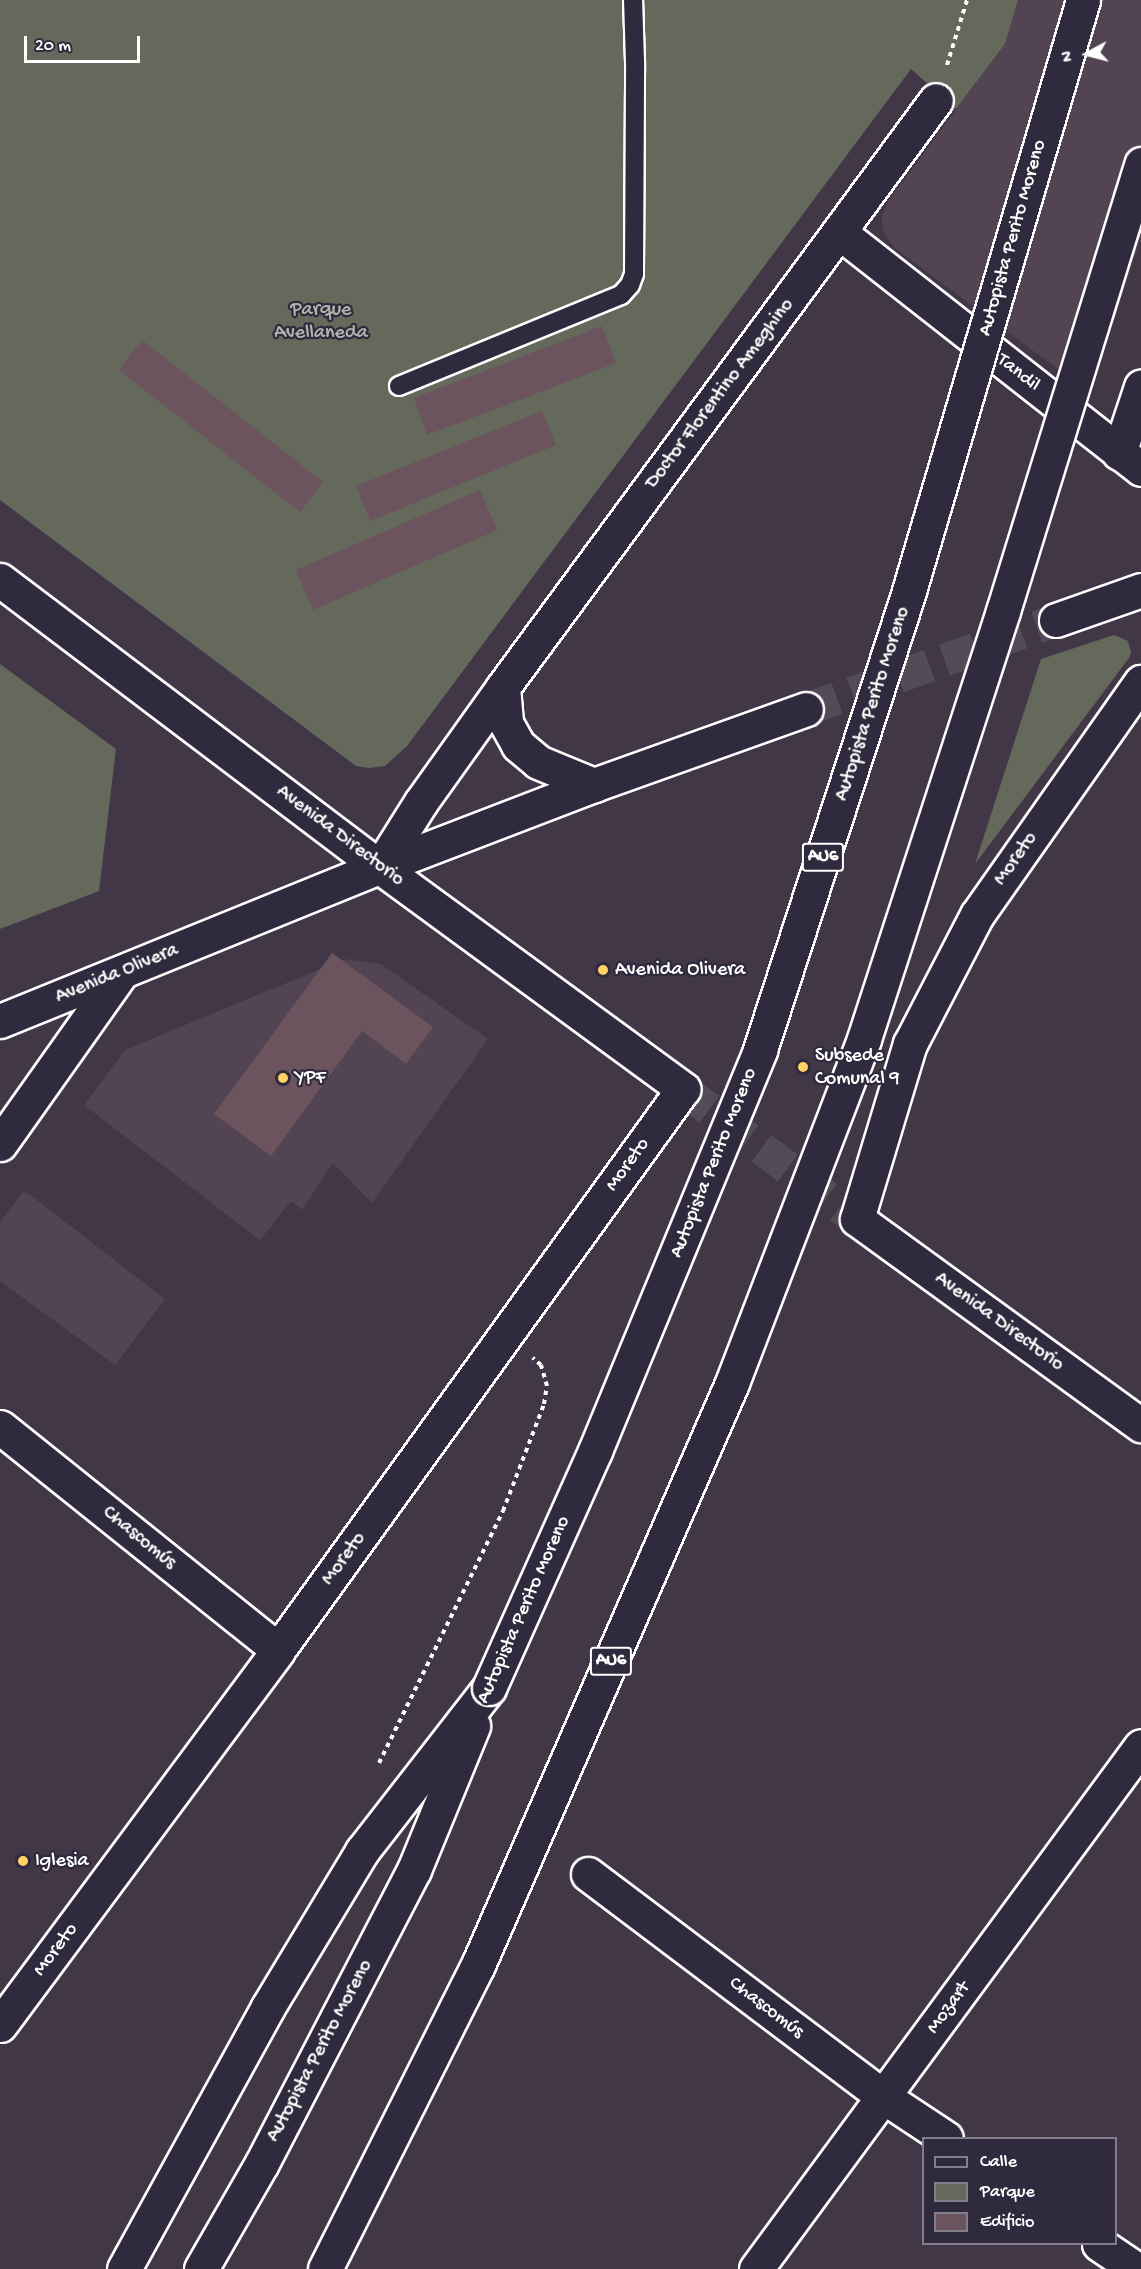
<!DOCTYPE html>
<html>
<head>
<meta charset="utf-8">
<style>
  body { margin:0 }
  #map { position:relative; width:1141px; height:2269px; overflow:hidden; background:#413747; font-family:"Gochi Hand",sans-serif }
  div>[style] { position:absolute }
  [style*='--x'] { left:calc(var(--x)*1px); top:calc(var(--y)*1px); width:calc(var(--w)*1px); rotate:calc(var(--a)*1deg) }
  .built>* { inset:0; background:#524452 }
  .green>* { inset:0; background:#64695b }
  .building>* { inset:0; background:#6b545d }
  .secondary-tunnel>* { height:33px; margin-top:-16.5px; transform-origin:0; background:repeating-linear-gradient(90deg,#544b59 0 33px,transparent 0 49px) }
  .primary-tunnel>* { height:33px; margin-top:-16.5px; transform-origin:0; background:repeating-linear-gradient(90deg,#544b59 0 33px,transparent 0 49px) }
  .path>* { height:4px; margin-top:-2px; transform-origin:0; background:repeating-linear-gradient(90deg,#fff 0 4.5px,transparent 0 9px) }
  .roads { filter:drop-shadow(2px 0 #fff) drop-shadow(-2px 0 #fff) drop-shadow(0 2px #fff) drop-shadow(0 -2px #fff) }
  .service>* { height:18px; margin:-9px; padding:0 9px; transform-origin:9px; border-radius:9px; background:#2f2a3d }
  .minor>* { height:33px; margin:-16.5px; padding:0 16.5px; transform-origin:16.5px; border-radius:16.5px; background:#2f2a3d }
  .secondary>* { height:33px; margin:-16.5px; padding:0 16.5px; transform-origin:16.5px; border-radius:16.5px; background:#2f2a3d }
  .primary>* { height:33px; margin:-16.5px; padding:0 16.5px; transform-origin:16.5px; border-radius:16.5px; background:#2f2a3d }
  .motorway>* { height:33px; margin:-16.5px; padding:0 16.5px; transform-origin:16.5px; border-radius:16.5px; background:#2f2a3d }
  .bridges { filter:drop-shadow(2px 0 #fff) drop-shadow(-2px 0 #fff) drop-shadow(0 2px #fff) drop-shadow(0 -2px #fff) }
  .motorway-bridge>* { height:33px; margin:-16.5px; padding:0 16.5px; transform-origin:16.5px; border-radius:16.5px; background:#2f2a3d }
  .dots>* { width:16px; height:16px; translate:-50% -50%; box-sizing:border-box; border:3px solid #2f2a3d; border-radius:50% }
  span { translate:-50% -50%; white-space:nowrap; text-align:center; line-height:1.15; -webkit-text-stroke:4.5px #2f2a3d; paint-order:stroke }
  .shield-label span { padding:2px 4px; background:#2f2a3d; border:2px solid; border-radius:4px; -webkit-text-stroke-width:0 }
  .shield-label { font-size:18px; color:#fff; font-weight:700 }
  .street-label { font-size:20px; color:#fff }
  .park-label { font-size:20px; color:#b2b4ad }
  .poi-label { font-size:20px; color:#fff }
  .left { translate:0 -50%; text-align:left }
  .legend { position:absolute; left:922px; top:2137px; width:195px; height:108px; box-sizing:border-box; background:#2f2a3d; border:2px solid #827f8b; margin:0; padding:8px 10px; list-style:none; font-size:18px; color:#fff }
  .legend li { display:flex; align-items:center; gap:12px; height:30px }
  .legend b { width:30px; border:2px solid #827f8b }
  .north { position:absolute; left:1057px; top:24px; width:60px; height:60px; -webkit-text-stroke:4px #2f2a3d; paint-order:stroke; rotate:263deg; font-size:16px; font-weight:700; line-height:24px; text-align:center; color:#fff }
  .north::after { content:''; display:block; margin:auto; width:21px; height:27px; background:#fff; clip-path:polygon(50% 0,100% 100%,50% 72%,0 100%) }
  .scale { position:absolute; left:24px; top:36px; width:116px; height:27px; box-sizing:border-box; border:3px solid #fff; border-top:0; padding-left:8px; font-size:18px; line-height:21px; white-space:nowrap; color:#fff; -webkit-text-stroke:4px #2f2a3d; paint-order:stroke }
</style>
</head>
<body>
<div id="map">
  <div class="built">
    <div style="clip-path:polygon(1018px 0,1141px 0,1141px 238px,1090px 393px,895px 248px,884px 234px,882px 225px,882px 217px,888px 201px,1005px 44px)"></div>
    <div style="clip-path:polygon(344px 959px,381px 964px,488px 1039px,372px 1203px,333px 1163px,302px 1210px,291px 1201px,260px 1240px,84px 1105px,125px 1050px)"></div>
    <div style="clip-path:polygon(24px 1190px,165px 1299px,115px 1365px,0 1281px,0 1222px)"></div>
  </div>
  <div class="green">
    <div style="clip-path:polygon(0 0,1018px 0,1005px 44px,956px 109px,911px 69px,407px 746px,385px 766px,369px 768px,356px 766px,0 500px)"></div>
    <div style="clip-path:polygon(1114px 635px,1128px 641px,1131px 652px,1129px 658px,975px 864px,1041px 659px)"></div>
    <div style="clip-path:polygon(0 664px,116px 749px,99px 891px,0 929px)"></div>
  </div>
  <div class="building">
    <div style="clip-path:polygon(602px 326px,616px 363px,427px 435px,414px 398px)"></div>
    <div style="clip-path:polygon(142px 340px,323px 482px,300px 512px,119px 370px)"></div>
    <div style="clip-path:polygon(542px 411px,556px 445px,370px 521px,356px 486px)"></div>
    <div style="clip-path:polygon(480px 490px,497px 530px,313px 610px,296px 570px)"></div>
    <div style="clip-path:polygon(332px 953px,433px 1027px,406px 1064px,362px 1031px,271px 1156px,214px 1114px)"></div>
  </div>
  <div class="secondary-tunnel">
    <div style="--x:806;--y:709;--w:265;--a:-19.6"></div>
  </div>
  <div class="primary-tunnel">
    <div style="--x:683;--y:1089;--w:217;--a:36.8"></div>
  </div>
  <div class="path">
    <div style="--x:947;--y:65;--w:68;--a:-72.9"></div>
    <div style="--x:379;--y:1763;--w:281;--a:-63.8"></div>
    <div style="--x:503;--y:1511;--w:115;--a:-69"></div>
    <div style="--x:544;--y:1404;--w:18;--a:-81"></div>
    <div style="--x:547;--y:1386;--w:22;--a:-106"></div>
    <div style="--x:541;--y:1365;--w:11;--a:-139"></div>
  </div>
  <div class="roads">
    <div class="service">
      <div style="--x:399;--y:386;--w:240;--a:-22.3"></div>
      <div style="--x:621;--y:295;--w:13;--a:-48"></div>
      <div style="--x:630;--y:285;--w:12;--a:-70"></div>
      <div style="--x:634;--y:274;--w:212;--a:-89.7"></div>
      <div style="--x:635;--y:62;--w:62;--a:-91.8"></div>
    </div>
    <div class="minor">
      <div style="--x:839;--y:232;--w:384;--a:38.1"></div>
      <div style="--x:1119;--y:453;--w:70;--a:-71.6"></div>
      <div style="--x:503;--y:687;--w:36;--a:85"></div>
      <div style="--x:506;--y:723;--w:25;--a:61"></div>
      <div style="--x:518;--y:745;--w:26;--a:40"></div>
      <div style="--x:538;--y:762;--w:61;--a:22.3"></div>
      <div style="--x:380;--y:867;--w:77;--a:-57.8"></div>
      <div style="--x:421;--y:802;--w:141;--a:-54.5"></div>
      <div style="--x:503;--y:687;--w:729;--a:-53.59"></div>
      <div style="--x:0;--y:1144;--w:209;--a:-54.7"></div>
      <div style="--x:857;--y:1219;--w:183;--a:-73.2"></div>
      <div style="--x:910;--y:1044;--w:145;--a:-62.6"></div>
      <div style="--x:977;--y:915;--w:285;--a:-54.9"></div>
      <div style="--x:0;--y:1427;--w:356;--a:38.7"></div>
      <div style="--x:588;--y:1874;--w:371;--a:37"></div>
      <div style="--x:884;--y:2097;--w:74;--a:33.5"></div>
      <div style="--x:0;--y:2025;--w:467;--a:-53.4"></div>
      <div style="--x:278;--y:1650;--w:692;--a:-54.17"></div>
      <div style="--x:1099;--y:2244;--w:45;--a:34"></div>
      <div style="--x:756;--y:2269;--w:649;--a:-53.64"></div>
    </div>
    <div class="secondary">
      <div style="--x:1056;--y:620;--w:90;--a:-19.4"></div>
      <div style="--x:0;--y:1021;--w:410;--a:-22.1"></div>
      <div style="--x:380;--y:867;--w:229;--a:-21"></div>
      <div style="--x:594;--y:785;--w:225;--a:-19.7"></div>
    </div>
    <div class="primary">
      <div style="--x:0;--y:580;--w:476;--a:37.1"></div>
      <div style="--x:380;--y:867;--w:376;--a:36.2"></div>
      <div style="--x:857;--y:1219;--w:351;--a:36"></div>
    </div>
    <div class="motorway">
      <div style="--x:124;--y:2269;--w:299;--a:-61.2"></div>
      <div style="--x:268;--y:2007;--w:182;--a:-58.9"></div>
      <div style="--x:362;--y:1851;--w:207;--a:-52.1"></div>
      <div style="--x:201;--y:2269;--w:122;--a:-60.1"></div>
      <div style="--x:262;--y:2163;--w:330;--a:-62.6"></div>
      <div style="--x:414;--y:1870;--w:156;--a:-67.7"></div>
    </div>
  </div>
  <div class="bridges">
    <div class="motorway-bridge">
      <div style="--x:489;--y:1688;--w:260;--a:-65.9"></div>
      <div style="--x:595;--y:1451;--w:434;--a:-67.6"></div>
      <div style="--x:760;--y:1050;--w:483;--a:-72"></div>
      <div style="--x:909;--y:591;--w:616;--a:-73.59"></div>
      <div style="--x:325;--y:2269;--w:340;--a:-63.3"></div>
      <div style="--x:478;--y:1965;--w:635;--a:-66.42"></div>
      <div style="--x:732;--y:1383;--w:368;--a:-69"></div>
      <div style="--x:864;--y:1039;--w:450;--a:-72"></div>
      <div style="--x:1003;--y:611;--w:468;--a:-72.8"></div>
    </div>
  </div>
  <div class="dots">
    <div style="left:603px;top:970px;background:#ffd166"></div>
    <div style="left:803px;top:1067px;background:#ffd166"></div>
    <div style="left:283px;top:1078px;background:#ffd166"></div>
    <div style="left:23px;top:1861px;background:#ffd166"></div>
  </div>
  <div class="shield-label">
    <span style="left:823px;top:857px">AU6</span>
    <span style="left:611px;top:1661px">AU6</span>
  </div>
  <div class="street-label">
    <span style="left:1013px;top:238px;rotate:-74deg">Autopista Perito Moreno</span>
    <span style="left:1018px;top:373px;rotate:38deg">Tandil</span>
    <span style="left:720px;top:394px;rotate:-53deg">Doctor Florentino Ameghino</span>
    <span style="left:873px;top:704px;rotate:-72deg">Autopista Perito Moreno</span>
    <span style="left:340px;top:836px;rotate:37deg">Avenida Directorio</span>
    <span style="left:1016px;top:859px;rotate:-55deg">Moreto</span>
    <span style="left:117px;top:974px;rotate:-22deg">Avenida Olivera</span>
    <span style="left:714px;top:1163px;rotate:-68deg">Autopista Perito Moreno</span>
    <span style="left:628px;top:1165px;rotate:-54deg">Moreto</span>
    <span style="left:999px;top:1322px;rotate:36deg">Avenida Directorio</span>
    <span style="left:139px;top:1538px;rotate:39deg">Chascomús</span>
    <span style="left:344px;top:1559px;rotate:-54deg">Moreto</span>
    <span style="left:524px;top:1610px;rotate:-66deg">Autopista Perito Moreno</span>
    <span style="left:56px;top:1950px;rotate:-53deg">Moreto</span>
    <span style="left:766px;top:2008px;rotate:37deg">Chascomús</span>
    <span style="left:949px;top:2008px;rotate:-54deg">Mozart</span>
    <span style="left:320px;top:2051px;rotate:-62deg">Autopista Perito Moreno</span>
  </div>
  <div class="park-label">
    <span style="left:321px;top:322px">Parque<br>Avellaneda</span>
  </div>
  <div class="poi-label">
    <span class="left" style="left:615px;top:970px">Avenida Olivera</span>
    <span class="left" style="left:815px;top:1068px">Subsede<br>Comunal 9</span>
    <span class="left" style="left:295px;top:1078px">YPF</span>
    <span class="left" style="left:35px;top:1861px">Iglesia</span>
  </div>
  <ul class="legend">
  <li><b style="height:8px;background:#2f2a3d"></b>Calle</li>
  <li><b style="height:16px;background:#64695b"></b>Parque</li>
  <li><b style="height:16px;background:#6b545d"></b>Edificio</li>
  </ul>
  <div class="north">N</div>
  <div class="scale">20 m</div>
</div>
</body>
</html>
